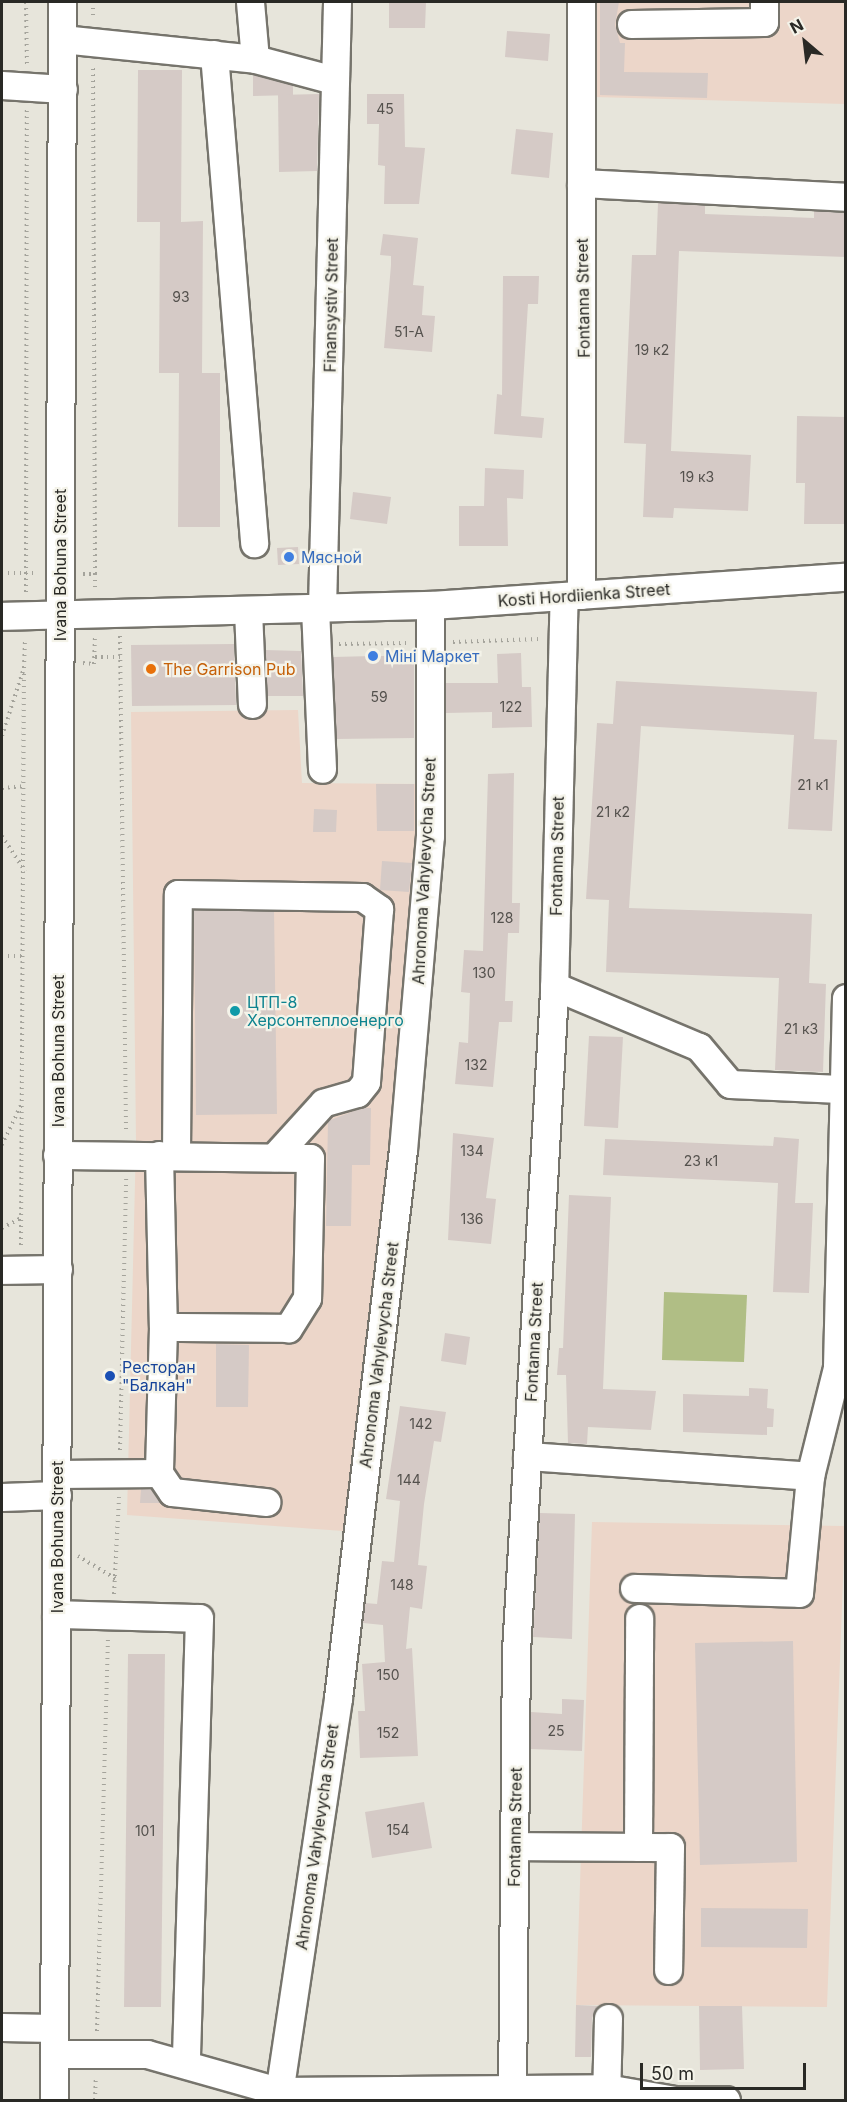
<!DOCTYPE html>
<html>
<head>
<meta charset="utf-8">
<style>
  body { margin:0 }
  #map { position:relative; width:847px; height:2102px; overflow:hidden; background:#e7e5db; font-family:Inter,sans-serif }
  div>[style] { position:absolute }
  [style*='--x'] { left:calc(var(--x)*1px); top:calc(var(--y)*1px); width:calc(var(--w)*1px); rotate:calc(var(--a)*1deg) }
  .industrial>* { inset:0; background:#ecd6c9 }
  .green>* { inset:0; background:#b0be85 }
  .building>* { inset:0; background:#d5cac6 }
  .path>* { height:4px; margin-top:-2px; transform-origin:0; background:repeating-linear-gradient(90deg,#a4a39b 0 1.5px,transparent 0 6px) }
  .roads { filter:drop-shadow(2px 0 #76746c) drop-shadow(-2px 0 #76746c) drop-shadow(0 2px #76746c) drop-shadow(0 -2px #76746c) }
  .minor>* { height:27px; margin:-13.5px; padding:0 13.5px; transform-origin:13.5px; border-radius:13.5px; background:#fff }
  .dots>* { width:16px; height:16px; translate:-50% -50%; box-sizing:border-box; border:3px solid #f4f3e9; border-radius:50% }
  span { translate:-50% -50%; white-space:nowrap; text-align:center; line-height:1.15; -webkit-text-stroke:4.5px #f4f3e9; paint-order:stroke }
  .number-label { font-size:14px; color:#54514d }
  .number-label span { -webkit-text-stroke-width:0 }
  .street-label { font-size:16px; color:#292925 }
  .shop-label { font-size:16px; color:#366cbe }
  .left { translate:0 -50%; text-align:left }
  .food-label { font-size:16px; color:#c56008 }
  .culture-label { font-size:16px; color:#0d838f }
  .transit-label { font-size:16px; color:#164399 }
  .frame { position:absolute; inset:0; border:3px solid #292925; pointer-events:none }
  .north { position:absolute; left:775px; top:12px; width:60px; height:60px; -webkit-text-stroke:4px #f4f3e9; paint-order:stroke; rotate:332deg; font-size:16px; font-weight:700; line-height:24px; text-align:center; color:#292925 }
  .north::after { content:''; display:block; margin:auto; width:21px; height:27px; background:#292925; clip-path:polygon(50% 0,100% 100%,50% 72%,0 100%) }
  .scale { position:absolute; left:640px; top:2063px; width:166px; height:27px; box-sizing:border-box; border:3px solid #292925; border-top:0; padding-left:8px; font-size:18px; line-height:21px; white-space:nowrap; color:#292925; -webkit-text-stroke:4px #f4f3e9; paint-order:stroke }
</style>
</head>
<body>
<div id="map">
  <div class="industrial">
    <div style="clip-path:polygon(595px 2px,845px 2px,845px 104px,594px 97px)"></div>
    <div style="clip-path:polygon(298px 710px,302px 783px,421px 784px,396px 1112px,343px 1531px,127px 1515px,136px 1140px,131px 712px)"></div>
    <div style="clip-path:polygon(592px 1522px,845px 1526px,827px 2007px,576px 2005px)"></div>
  </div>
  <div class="green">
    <div style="clip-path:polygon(664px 1292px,747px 1295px,744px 1362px,662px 1360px)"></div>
  </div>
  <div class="building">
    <div style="clip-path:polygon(389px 2px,426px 2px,425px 28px,389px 28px)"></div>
    <div style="clip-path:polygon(600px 2px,619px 2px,615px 25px,620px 43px,625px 43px,624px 72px,708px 73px,707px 98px,600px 95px)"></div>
    <div style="clip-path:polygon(507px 31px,550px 34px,548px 61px,505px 57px)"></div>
    <div style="clip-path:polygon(138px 70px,182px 70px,181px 222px,203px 221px,202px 373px,220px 373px,220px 527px,178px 527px,179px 373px,159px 373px,160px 222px,137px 222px)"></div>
    <div style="clip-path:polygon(253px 75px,293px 85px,293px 95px,253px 96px)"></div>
    <div style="clip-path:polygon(319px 94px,317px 171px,279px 172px,278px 95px)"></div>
    <div style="clip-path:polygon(367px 94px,404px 94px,405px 147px,425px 148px,419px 204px,384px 204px,385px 166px,378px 165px,379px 124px,367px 124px)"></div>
    <div style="clip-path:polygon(516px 129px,553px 133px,549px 178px,511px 174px)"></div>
    <div style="clip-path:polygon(658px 203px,705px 205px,705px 214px,814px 218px,814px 211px,846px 213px,846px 257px,679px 251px,671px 451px,751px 455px,748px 511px,674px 508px,673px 518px,643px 517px,646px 444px,624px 443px,632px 255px,656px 255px)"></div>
    <div style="clip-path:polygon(383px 234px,418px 238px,413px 285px,424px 286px,422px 315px,435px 316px,432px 352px,384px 348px,391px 265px,391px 256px,380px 255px)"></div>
    <div style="clip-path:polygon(503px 276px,539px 276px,538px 304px,528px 304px,521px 416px,544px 418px,542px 438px,494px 434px,497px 394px,502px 395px)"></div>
    <div style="clip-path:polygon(797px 416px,846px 417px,846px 524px,804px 524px,805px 483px,796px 483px)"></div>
    <div style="clip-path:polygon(485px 468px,524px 470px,523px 499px,507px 498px,508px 546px,459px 546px,459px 506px,484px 506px)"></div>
    <div style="clip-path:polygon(353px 492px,391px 497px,387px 524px,350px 519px)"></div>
    <div style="clip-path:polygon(298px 547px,299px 564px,278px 565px,277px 548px)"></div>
    <div style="clip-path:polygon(234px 644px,236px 705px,132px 706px,131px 645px)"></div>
    <div style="clip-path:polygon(265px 650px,301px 651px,303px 696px,267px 696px)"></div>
    <div style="clip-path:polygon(521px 653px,522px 687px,531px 687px,532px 727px,492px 728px,492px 712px,446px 713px,446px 683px,498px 683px,497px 654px)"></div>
    <div style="clip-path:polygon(373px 656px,414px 656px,414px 738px,336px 739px,333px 657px)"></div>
    <div style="clip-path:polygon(616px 681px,817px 692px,814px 739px,837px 740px,832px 831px,788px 829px,794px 735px,641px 726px,629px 908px,812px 914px,809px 983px,826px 984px,823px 1072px,775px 1070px,779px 978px,606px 972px,609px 900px,586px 899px,597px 723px,613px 724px)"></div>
    <div style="clip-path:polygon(514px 773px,512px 903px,520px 903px,519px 933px,508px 933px,505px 1001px,513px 1001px,512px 1022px,499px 1022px,493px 1087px,455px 1084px,459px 1042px,468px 1043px,470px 993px,461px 992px,464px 950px,483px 951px,488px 774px)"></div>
    <div style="clip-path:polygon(376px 784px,414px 784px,414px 831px,377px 831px)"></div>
    <div style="clip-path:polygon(314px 809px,337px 810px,336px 832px,313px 832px)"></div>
    <div style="clip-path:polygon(382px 861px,412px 863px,409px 892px,380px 890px)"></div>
    <div style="clip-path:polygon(194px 910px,274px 911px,277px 1114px,196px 1115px)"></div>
    <div style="clip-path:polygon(589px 1036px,623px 1037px,618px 1128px,584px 1126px)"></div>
    <div style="clip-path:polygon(362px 1108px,371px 1108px,370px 1165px,352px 1165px,351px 1226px,326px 1226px,328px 1121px)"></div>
    <div style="clip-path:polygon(453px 1133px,494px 1138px,486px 1198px,496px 1199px,491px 1244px,448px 1240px)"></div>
    <div style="clip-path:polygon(774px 1137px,799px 1139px,795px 1203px,813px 1203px,809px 1293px,773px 1292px,778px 1183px,603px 1175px,605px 1139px,773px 1146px)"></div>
    <div style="clip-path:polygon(569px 1195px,611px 1197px,603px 1389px,656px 1391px,651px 1430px,588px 1427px,587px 1444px,568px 1443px,566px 1375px,557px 1375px,559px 1348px,563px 1348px)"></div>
    <div style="clip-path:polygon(445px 1333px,470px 1337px,466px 1365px,441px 1361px)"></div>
    <div style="clip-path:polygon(216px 1344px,249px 1345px,248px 1407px,216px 1407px)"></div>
    <div style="clip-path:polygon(749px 1388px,768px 1389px,767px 1408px,774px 1409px,773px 1427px,767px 1427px,767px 1435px,683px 1432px,683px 1394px,749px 1396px)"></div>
    <div style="clip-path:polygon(400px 1406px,446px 1412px,441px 1442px,434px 1441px,424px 1504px,418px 1565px,427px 1566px,422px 1609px,410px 1607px,406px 1649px,412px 1648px,418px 1756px,360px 1758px,358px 1711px,365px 1711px,362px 1664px,385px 1662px,383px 1625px,363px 1623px,365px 1603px,377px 1604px,382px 1561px,394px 1562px,400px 1501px,386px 1499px)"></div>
    <div style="clip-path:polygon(141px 1489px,151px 1489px,160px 1503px,140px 1503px)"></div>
    <div style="clip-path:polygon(540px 1513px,575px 1514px,572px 1639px,533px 1637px)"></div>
    <div style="clip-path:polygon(793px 1641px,797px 1862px,700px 1865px,695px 1643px)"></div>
    <div style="clip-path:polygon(128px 1654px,165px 1654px,161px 2007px,124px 2007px)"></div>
    <div style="clip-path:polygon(562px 1699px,584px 1700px,582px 1751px,531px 1749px,531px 1712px,562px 1714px)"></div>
    <div style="clip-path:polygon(424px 1802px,432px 1848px,372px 1858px,365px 1812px)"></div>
    <div style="clip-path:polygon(701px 1908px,808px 1909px,807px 1948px,701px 1947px)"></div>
    <div style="clip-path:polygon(576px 2005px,598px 2006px,592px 2018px,591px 2057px,575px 2057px)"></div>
    <div style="clip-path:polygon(699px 2006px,742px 2006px,744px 2069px,700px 2070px)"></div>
  </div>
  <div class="path">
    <div style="--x:26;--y:2;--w:62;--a:89.1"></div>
    <div style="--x:93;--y:2;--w:16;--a:90"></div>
    <div style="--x:2;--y:573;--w:35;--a:0"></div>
    <div style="--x:83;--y:574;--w:12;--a:0"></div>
    <div style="--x:95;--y:574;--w:509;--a:-90.23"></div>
    <div style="--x:95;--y:574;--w:17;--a:90"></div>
    <div style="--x:26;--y:592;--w:482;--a:-89.9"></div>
    <div style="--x:120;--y:636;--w:496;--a:89.3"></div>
    <div style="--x:453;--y:642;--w:85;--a:-2"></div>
    <div style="--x:339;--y:644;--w:67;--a:-0.9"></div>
    <div style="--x:95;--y:657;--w:26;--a:0"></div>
    <div style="--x:83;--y:663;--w:11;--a:5"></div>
    <div style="--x:94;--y:664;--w:26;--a:-88"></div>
    <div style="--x:2;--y:736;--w:71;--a:-72.1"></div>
    <div style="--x:24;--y:668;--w:30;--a:-88"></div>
    <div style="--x:2;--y:788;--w:24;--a:-5"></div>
    <div style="--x:2;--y:836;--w:42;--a:56.7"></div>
    <div style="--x:2;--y:956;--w:22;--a:0"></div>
    <div style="--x:2;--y:1145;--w:44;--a:-64.6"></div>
    <div style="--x:2;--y:1228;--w:21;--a:-28"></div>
    <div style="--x:21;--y:1245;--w:571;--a:-89.7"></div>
    <div style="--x:120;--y:1450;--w:271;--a:-88.7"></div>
    <div style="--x:78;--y:1556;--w:47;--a:31"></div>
    <div style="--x:114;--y:1594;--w:97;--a:-87"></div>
    <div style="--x:97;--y:2031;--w:392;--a:-88.4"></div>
    <div style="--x:95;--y:2100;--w:23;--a:-88"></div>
  </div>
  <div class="roads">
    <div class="minor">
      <div style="--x:250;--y:2;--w:57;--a:85"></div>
      <div style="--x:581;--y:2;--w:593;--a:90"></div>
      <div style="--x:631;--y:24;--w:133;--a:-0.9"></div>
      <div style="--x:764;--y:22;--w:20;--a:-90"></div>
      <div style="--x:62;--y:39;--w:194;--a:5.9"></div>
      <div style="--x:255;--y:59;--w:82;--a:14.9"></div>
      <div style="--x:214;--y:54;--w:491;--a:85.3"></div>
      <div style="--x:2;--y:85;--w:61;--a:3.8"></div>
      <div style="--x:581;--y:183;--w:265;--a:3"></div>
      <div style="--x:315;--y:608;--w:161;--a:87.5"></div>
      <div style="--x:322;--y:608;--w:606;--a:-88.58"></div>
      <div style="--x:248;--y:610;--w:94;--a:87.6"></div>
      <div style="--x:2;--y:616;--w:428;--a:-1.5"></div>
      <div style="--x:430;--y:605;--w:417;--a:-3.9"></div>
      <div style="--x:554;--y:986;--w:157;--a:22.8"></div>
      <div style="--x:699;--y:1047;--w:48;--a:50"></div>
      <div style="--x:730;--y:1084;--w:110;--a:2.6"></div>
      <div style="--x:846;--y:998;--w:370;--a:91.4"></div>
      <div style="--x:837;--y:1368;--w:14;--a:51"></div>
      <div style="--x:57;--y:1155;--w:253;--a:0.7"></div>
      <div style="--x:310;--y:1158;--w:140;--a:91.2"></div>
      <div style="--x:307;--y:1298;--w:36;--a:122"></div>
      <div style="--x:288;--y:1328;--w:125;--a:-179.5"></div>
      <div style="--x:159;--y:1155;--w:172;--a:88.7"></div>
      <div style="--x:163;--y:1327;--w:146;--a:91.6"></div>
      <div style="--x:159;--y:1473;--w:23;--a:56"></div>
      <div style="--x:172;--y:1492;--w:95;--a:6.1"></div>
      <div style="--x:176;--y:1156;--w:262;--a:-89.6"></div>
      <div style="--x:178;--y:894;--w:184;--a:0.9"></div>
      <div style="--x:362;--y:897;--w:21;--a:35"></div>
      <div style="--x:379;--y:909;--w:173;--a:94.3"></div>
      <div style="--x:366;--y:1082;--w:14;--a:129"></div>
      <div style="--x:357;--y:1093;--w:35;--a:164"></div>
      <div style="--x:323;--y:1103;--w:73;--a:132.2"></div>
      <div style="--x:2;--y:1270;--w:56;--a:-1"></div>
      <div style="--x:527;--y:1456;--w:284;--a:4"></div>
      <div style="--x:57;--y:1474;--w:102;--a:-0.6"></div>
      <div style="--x:2;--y:1497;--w:55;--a:-2.1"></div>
      <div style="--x:634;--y:1588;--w:165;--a:1.7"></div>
      <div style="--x:799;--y:1593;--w:118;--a:-84.6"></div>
      <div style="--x:810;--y:1476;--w:111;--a:-76"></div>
      <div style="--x:56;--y:1614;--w:143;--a:1.6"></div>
      <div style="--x:199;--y:1618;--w:446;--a:91.7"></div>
      <div style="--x:516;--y:1846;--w:154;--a:0.4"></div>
      <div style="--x:670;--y:1847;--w:123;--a:90.9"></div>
      <div style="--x:638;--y:1847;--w:229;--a:-89.7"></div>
      <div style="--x:2;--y:2027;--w:51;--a:1.1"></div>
      <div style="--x:54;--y:2054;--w:93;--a:0"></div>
      <div style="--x:147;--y:2054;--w:136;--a:15.8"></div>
      <div style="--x:278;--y:2091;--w:328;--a:-0.5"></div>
      <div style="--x:606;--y:2088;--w:70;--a:9.9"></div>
      <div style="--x:675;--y:2100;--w:51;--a:0"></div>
      <div style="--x:54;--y:2100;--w:2098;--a:-89.78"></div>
      <div style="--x:278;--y:2100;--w:406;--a:-81.5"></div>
      <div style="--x:338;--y:1698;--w:552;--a:-83.24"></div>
      <div style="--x:403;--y:1150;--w:315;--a:-85.1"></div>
      <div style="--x:430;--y:836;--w:231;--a:-90"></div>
      <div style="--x:512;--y:2100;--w:449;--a:-89.5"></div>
      <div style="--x:516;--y:1651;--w:660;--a:-86.7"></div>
      <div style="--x:554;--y:992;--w:396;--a:-88.6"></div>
      <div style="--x:606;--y:2100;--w:82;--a:-88.6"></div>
    </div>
  </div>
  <div class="dots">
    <div style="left:289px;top:557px;background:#3f7fe0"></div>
    <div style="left:373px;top:656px;background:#3f7fe0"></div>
    <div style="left:151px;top:669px;background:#e8710a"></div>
    <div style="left:235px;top:1011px;background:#0f9aa8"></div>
    <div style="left:110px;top:1376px;background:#1a4fb4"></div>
  </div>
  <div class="number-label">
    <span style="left:385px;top:109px">45</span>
    <span style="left:181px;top:297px">93</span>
    <span style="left:409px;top:332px">51-А</span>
    <span style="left:652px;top:350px">19 к2</span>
    <span style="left:697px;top:477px">19 к3</span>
    <span style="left:379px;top:697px">59</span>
    <span style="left:511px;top:707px">122</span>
    <span style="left:813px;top:785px">21 к1</span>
    <span style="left:613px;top:812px">21 к2</span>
    <span style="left:502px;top:918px">128</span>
    <span style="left:484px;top:973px">130</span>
    <span style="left:801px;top:1029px">21 к3</span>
    <span style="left:476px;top:1065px">132</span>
    <span style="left:472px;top:1151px">134</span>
    <span style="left:701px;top:1161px">23 к1</span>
    <span style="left:472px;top:1219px">136</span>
    <span style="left:421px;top:1424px">142</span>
    <span style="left:409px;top:1480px">144</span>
    <span style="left:402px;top:1585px">148</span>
    <span style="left:388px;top:1675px">150</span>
    <span style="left:556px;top:1731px">25</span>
    <span style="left:388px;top:1733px">152</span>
    <span style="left:398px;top:1830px">154</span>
    <span style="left:145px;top:1831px">101</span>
  </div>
  <div class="street-label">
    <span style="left:583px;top:298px;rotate:-91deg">Fontanna Street</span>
    <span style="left:331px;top:305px;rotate:-89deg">Finansystiv Street</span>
    <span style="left:60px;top:565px;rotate:-90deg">Ivana Bohuna Street</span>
    <span style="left:584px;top:595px;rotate:-4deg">Kosti Hordiienka Street</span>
    <span style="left:557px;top:856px;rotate:-89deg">Fontanna Street</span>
    <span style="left:424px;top:871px;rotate:-87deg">Ahronoma Vahylevycha Street</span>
    <span style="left:58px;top:1051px;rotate:-90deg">Ivana Bohuna Street</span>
    <span style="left:534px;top:1342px;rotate:-87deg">Fontanna Street</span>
    <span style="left:379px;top:1355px;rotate:-83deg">Ahronoma Vahylevycha Street</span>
    <span style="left:57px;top:1537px;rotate:-90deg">Ivana Bohuna Street</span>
    <span style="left:515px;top:1827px;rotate:-89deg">Fontanna Street</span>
    <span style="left:317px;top:1837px;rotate:-82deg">Ahronoma Vahylevycha Street</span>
  </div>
  <div class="shop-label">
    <span class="left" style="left:301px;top:557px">Мясной</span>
    <span class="left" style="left:385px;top:656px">Міні Маркет</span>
  </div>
  <div class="food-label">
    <span class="left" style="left:163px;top:669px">The Garrison Pub</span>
  </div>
  <div class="culture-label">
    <span class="left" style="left:247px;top:1011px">ЦТП-8<br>Херсонтеплоенерго</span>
  </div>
  <div class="transit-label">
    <span class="left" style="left:122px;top:1376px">Ресторан<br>"Балкан"</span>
  </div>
  <div class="frame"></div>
  <div class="north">N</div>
  <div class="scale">50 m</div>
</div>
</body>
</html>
